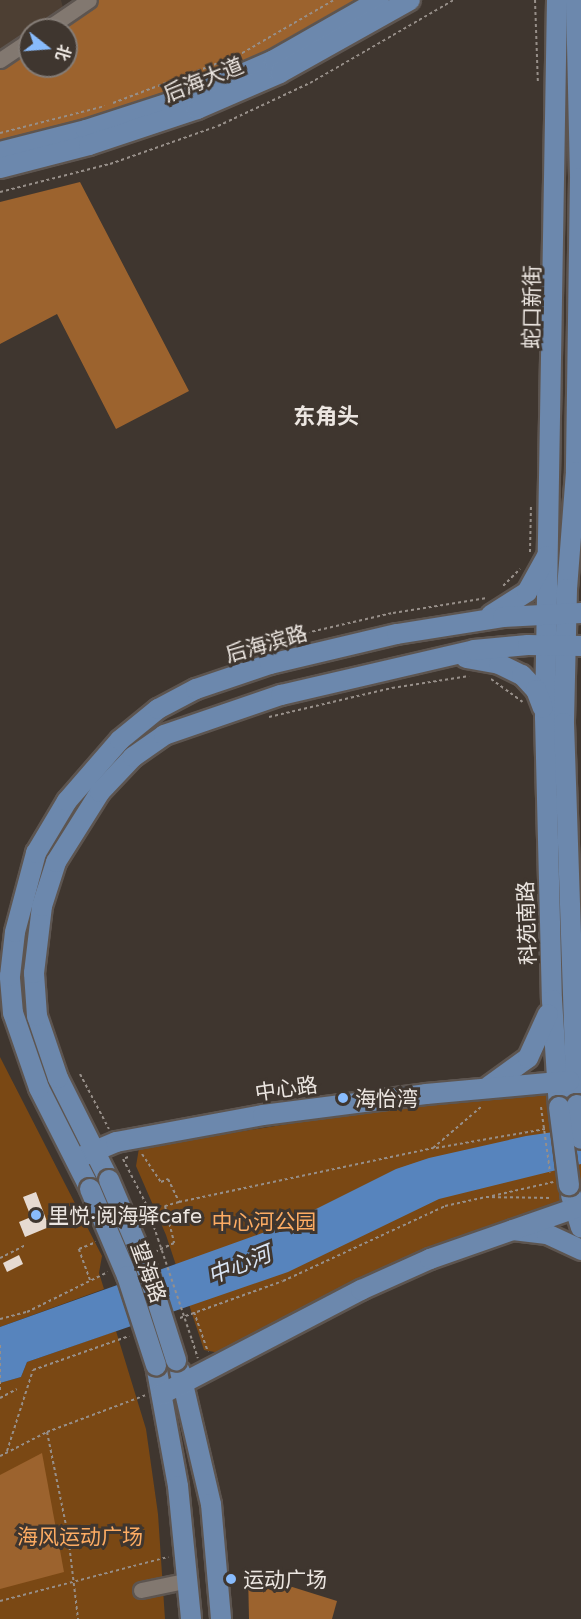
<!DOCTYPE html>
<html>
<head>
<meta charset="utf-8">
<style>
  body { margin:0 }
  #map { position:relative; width:581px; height:1619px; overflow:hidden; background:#3f362f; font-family:"Golos Text","Noto Sans SC",sans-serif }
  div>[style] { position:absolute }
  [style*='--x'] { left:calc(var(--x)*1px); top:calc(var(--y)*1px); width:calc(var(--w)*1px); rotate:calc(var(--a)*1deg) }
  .built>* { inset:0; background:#4d3f33 }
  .green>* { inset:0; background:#7a4814 }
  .forest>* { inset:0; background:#9c632e }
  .water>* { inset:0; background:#5784bd }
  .building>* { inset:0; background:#e6dad1 }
  .path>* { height:2px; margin-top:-1px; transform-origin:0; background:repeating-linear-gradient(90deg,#978f89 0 3px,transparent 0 6px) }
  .roads { filter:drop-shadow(2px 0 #5d5550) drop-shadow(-2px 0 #5d5550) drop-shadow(0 2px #5d5550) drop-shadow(0 -2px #5d5550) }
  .minor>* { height:15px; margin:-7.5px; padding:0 7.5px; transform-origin:7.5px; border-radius:7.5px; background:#827870 }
  .major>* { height:20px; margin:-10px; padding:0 10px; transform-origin:10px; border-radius:10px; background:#6c88ad }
  .path-bridge>* { height:2px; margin-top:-1px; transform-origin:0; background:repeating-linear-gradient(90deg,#978f89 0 3px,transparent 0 6px) }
  .bridges { filter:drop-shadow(2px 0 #5d5550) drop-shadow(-2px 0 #5d5550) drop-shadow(0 2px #5d5550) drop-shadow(0 -2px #5d5550) }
  .major-bridge>* { height:20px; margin:-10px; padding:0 10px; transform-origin:10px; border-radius:10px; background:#6c88ad }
  .dots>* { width:16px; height:16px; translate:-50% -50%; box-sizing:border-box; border:3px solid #3f362f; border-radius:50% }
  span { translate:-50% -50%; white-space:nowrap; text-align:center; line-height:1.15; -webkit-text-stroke:6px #3f362f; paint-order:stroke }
  .street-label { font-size:21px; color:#ece6e1 }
  .poi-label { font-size:21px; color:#ece6e1 }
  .left { translate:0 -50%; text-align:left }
  .park-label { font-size:21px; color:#fdac63 }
  .neighbourhood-label { font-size:22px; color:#ece6e1; font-weight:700 }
  .water-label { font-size:22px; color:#d9e5f5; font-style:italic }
  .north { position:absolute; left:18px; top:18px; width:60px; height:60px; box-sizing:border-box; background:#3f362f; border:2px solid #847c76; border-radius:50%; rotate:107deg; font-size:16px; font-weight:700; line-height:24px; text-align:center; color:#ece6e1 }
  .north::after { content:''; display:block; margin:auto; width:21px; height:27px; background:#88bbfc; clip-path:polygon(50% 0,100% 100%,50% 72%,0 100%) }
</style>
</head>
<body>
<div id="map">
  <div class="built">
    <div style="clip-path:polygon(0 0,61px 0,77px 63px,66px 66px,66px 30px,30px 30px,30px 66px,0 82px)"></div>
  </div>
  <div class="green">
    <div style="clip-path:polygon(0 1057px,102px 1256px,99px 1273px,104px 1289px,0 1327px)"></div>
    <div style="clip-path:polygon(581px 1088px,581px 1194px,427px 1248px,337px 1289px,220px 1353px,204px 1350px,166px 1235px,136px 1166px,139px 1148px,411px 1104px)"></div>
    <div style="clip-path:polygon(116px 1331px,146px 1429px,158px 1514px,165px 1619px,0 1619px,0 1383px,21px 1377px,27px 1362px)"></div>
  </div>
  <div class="forest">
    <div style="clip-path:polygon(82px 0,359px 0,229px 72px,83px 123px,0 140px,0 56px,30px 35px,30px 66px,66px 66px,66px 30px,38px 30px)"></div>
    <div style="clip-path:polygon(80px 182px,189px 391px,116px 429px,57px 314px,0 344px,0 202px)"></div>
    <div style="clip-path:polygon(42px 1453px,64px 1572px,0 1589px,0 1475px)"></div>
    <div style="clip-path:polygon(248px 1573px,337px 1601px,332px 1619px,249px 1619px)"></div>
  </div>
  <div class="water">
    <div style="clip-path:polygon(581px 1128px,581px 1164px,439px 1199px,288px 1272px,27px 1362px,21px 1377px,0 1383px,0 1327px,282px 1226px,396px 1169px,429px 1158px,526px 1136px)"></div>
  </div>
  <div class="building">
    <div style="clip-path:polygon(36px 1192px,49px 1227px,25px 1237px,19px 1222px,31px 1217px,23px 1197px)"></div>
    <div style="clip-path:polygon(19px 1255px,23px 1264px,7px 1272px,3px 1263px)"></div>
  </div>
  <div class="path">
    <div style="--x:535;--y:0;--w:84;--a:88"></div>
    <div style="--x:113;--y:103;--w:133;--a:-20.8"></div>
    <div style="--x:237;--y:56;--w:112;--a:-30"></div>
    <div style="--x:0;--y:133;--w:108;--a:-14.4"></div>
    <div style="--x:0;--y:192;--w:114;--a:-14.3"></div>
    <div style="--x:110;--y:164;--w:114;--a:-19.4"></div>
    <div style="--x:218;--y:126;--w:102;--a:-25.1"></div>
    <div style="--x:310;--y:83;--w:166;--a:-30"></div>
    <div style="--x:530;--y:552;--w:48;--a:-88.8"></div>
    <div style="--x:503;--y:586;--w:24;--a:-45"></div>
    <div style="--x:254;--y:645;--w:143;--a:-13"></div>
    <div style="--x:393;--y:613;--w:95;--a:-9.1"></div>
    <div style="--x:491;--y:679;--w:39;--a:36"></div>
    <div style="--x:269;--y:717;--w:126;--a:-13.3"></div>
    <div style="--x:392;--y:688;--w:78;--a:-8.9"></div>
    <div style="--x:80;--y:1074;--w:62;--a:62.2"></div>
    <div style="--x:436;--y:1148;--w:111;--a:-9.9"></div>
    <div style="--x:142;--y:1154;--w:34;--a:56"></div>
    <div style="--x:161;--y:1182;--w:8;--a:-23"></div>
    <div style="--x:168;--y:1179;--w:25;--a:64"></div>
    <div style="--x:179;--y:1202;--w:15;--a:164"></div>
    <div style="--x:165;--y:1206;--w:38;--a:76"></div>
    <div style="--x:174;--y:1243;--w:19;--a:155"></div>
    <div style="--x:128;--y:1157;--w:5;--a:158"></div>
    <div style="--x:123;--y:1159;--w:51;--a:62.9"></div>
    <div style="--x:146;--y:1204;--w:37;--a:71"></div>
    <div style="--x:492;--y:1196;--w:63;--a:-12.9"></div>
    <div style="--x:179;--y:1202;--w:260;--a:-12"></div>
    <div style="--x:433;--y:1148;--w:65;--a:-40.6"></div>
    <div style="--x:0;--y:1258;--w:28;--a:-27"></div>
    <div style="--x:90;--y:1280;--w:33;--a:-110"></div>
    <div style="--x:79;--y:1249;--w:18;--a:-22"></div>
    <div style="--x:194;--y:1312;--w:42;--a:70.7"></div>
    <div style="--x:180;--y:1318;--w:109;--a:-19.8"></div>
    <div style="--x:283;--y:1281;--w:179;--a:-24.8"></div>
    <div style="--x:445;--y:1206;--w:42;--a:-12.4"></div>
    <div style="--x:486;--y:1197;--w:66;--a:0.9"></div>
    <div style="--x:0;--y:1319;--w:28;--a:-15"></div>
    <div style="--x:27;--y:1312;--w:90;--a:-26.3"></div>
    <div style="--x:192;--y:1340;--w:19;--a:72"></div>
    <div style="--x:0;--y:1345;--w:48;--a:90"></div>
    <div style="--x:0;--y:1398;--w:19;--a:-28"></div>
    <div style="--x:47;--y:1432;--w:105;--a:78.5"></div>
    <div style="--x:68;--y:1535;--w:85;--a:83.2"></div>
    <div style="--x:7;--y:1451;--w:85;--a:-72.2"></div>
    <div style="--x:33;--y:1370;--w:102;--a:-19.5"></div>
    <div style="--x:0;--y:1456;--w:53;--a:-27.1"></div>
    <div style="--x:47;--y:1432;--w:106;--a:-20.5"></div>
    <div style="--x:0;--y:1601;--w:174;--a:-14.7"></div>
  </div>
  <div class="roads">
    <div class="minor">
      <div style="--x:45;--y:30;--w:53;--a:-34.3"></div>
      <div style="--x:0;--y:60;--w:36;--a:-34"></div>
      <div style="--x:141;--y:1590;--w:49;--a:-11.8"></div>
    </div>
    <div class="major">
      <div style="--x:557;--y:0;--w:717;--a:90.96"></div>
      <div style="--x:545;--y:717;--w:283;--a:88.6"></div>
      <div style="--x:552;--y:1000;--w:107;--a:86.3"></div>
      <div style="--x:576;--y:0;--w:178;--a:88.7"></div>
      <div style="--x:580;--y:178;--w:294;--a:90.8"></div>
      <div style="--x:576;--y:472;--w:117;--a:94.4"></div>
      <div style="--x:567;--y:589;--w:134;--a:91.3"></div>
      <div style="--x:564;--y:723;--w:382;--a:88.1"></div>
      <div style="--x:0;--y:152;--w:89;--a:-14.3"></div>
      <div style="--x:86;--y:130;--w:114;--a:-18"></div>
      <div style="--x:194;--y:95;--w:87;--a:-23.6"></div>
      <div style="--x:274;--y:60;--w:121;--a:-29.7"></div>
      <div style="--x:0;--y:168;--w:92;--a:-14.5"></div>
      <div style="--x:89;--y:145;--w:114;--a:-18.4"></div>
      <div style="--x:197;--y:109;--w:90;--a:-23.4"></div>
      <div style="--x:280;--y:73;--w:149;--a:-29.3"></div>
      <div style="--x:491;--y:615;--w:43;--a:-32.6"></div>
      <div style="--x:527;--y:592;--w:41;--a:-60.9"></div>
      <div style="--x:466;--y:658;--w:34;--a:10"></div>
      <div style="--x:499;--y:664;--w:25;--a:26"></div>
      <div style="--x:522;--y:675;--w:21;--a:47"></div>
      <div style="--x:536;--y:690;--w:19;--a:69"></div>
      <div style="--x:489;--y:1086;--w:48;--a:-35.7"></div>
      <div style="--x:528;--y:1058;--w:48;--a:-65.6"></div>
      <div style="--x:83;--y:1156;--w:36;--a:-23"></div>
      <div style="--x:116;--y:1142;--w:149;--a:-10.4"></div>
      <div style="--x:263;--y:1115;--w:164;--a:-7.3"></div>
      <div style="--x:426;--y:1094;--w:144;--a:-5.2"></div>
      <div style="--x:109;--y:1180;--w:114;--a:-116.6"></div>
      <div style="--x:58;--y:1078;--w:65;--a:-108.7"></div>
      <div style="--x:37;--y:1016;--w:43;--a:-94"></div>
      <div style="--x:34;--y:973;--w:67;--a:-83.2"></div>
      <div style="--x:42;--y:906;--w:46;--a:-72.3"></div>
      <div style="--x:56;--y:862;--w:83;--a:-57.8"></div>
      <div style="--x:100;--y:792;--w:48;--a:-46.7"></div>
      <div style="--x:133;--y:757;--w:38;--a:-35"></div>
      <div style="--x:164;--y:735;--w:124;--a:-18.9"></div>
      <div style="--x:281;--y:695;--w:198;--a:-13.1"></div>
      <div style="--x:474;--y:650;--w:54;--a:-5.3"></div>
      <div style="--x:528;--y:645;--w:53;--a:1.1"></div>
      <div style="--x:90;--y:1189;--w:113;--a:-116.8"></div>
      <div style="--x:39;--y:1088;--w:79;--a:-109.1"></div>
      <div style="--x:13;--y:1013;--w:37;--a:-95"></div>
      <div style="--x:10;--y:976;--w:44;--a:-83.5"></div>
      <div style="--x:15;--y:932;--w:82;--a:-75.1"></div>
      <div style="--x:36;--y:853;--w:61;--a:-59.2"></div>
      <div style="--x:67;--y:801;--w:81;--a:-49"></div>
      <div style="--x:120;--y:740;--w:49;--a:-39.2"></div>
      <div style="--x:158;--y:709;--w:43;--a:-27.8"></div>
      <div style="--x:196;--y:689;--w:78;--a:-18.7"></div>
      <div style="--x:270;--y:664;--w:130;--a:-13.3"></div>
      <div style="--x:397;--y:634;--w:107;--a:-9.1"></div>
      <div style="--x:503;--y:617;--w:78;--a:-2.9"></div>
      <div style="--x:571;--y:1195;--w:34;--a:73"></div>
      <div style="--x:513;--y:1230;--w:34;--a:7"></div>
      <div style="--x:547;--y:1234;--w:38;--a:25"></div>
      <div style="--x:156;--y:1365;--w:123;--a:79.7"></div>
      <div style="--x:178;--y:1486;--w:134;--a:84.4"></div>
      <div style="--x:180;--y:1371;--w:137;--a:76.9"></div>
      <div style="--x:211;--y:1504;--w:115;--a:85"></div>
      <div style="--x:162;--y:1394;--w:225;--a:-27.6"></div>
      <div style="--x:361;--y:1290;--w:76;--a:-24.2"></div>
      <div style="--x:430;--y:1259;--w:160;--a:-19.3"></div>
    </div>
  </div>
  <div class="path-bridge">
    <div style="--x:541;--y:1107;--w:66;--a:82.1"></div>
    <div style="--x:158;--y:1239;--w:107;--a:71.4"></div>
  </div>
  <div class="bridges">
    <div class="major-bridge">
      <div style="--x:577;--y:1105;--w:34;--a:83"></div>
      <div style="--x:559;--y:1107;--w:79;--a:82.7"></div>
      <div style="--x:109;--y:1180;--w:97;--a:66.9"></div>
      <div style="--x:147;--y:1269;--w:96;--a:72.3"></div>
      <div style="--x:90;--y:1189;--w:95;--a:67"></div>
      <div style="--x:127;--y:1276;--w:94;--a:72"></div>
    </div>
  </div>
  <div class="dots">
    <div style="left:343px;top:1098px;background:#88bbfc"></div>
    <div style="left:36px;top:1215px;background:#88bbfc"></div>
    <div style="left:231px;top:1579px;background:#88bbfc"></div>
  </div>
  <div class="street-label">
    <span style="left:203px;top:79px;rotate:-22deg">后海大道</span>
    <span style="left:531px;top:307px;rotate:-89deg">蛇口新街</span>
    <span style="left:266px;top:643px;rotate:-16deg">后海滨路</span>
    <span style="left:526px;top:923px;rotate:-92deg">科苑南路</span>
    <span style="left:286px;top:1088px;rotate:-8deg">中心路</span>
    <span style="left:149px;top:1272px;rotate:70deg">望海路</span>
  </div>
  <div class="poi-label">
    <span class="left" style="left:355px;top:1098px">海怡湾</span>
    <span class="left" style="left:48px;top:1215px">里悦·阅海驿cafe</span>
    <span class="left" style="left:243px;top:1579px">运动广场</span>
  </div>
  <div class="park-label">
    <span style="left:264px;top:1221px">中心河公园</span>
    <span style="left:80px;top:1536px">海风运动广场</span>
  </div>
  <div class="neighbourhood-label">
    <span style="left:326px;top:416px">东角头</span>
  </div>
  <div class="water-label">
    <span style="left:239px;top:1264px;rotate:-22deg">中心河</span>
  </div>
  <div class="north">北</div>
</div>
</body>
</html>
